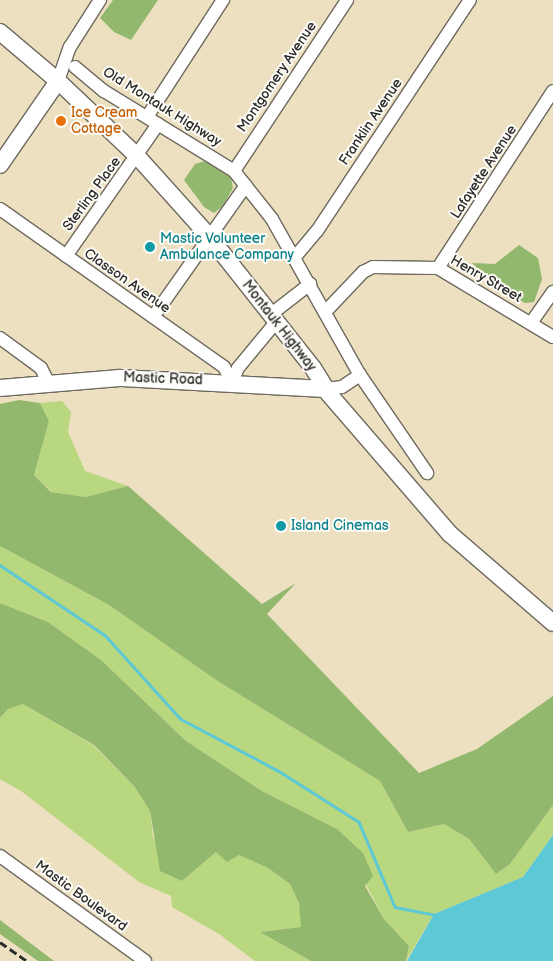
<!DOCTYPE html>
<html>
<head>
<meta charset="utf-8">
<style>
  body { margin:0 }
  #map { position:relative; width:553px; height:961px; overflow:hidden; background:#ede0c0; font-family:"Balsamiq Sans",sans-serif }
  div>[style] { position:absolute }
  [style*='--x'] { left:calc(var(--x)*1px); top:calc(var(--y)*1px); width:calc(var(--w)*1px); rotate:calc(var(--a)*1deg) }
  .green>* { inset:0; background:#b8d77f }
  .forest>* { inset:0; background:#92b86e }
  .water>* { inset:0; background:#5dc8d6 }
  .stream>* { height:2.5px; margin:-1.25px; padding:0 1.25px; transform-origin:1.25px; border-radius:1.25px; background:#5dc8d6 }
  .roads { filter:drop-shadow(1px 0 #6f6a5f) drop-shadow(-1px 0 #6f6a5f) drop-shadow(0 1px #6f6a5f) drop-shadow(0 -1px #6f6a5f) }
  .minor>* { height:12px; margin:-6px; padding:0 6px; transform-origin:6px; border-radius:6px; background:#fff }
  .major>* { height:16px; margin:-8px; padding:0 8px; transform-origin:8px; border-radius:8px; background:#fff }
  .rail>* { height:2.5px; margin-top:-1.25px; transform-origin:0; background:repeating-linear-gradient(90deg,#2b2b2b 0 8px,transparent 0 12px) }
  .dots>* { width:14px; height:14px; translate:-50% -50%; box-sizing:border-box; border:2px solid #fdfcf7; border-radius:50% }
  span { translate:-50% -50%; white-space:nowrap; text-align:center; line-height:1.15; -webkit-text-stroke:4px #fdfcf7; paint-order:stroke }
  .street-label { font-size:14px; color:#2b2b2b }
  .food-label { font-size:14px; color:#c56008 }
  .left { translate:0 -50%; text-align:left }
  .culture-label { font-size:14px; color:#0d838f }
</style>
</head>
<body>
<div id="map">
  <div class="green">
    <div style="clip-path:polygon(62px 401px,71px 412px,68px 432px,85px 471px,128px 486px,86px 497px,52px 492px,34px 475px,49px 421px,40px 403px)"></div>
    <div style="clip-path:polygon(0 546px,109px 605px,216px 680px,380px 781px,408px 832px,444px 824px,469px 839px,496px 874px,510px 864px,553px 805px,553px 835px,523px 877px,434px 914px,406px 961px,409px 946px,384px 919px,337px 829px,262px 791px,186px 741px,101px 660px,48px 622px,0 603px)"></div>
    <div style="clip-path:polygon(23px 704px,93px 745px,134px 786px,150px 811px,153px 837px,182px 881px,216px 852px,239px 855px,268px 868px,290px 884px,299px 903px,302px 927px,260px 932px,311px 961px,255px 961px,219px 934px,172px 907px,171px 896px,139px 882px,21px 791px,0 779px,0 718px,8px 709px)"></div>
  </div>
  <div class="forest">
    <div style="clip-path:polygon(113px 0,158px 0,131px 40px,114px 32px,100px 18px)"></div>
    <div style="clip-path:polygon(205px 161px,231px 177px,233px 188px,223px 206px,214px 213px,204px 207px,184px 180px,195px 164px)"></div>
    <div style="clip-path:polygon(519px 245px,538px 258px,542px 279px,534px 302px,525px 303px,499px 289px,472px 263px,495px 264px)"></div>
    <div style="clip-path:polygon(19px 400px,40px 403px,49px 421px,34px 475px,51px 492px,86px 497px,128px 486px,262px 604px,296px 583px,267px 614px,419px 773px,477px 749px,553px 696px,553px 805px,510px 864px,496px 874px,469px 839px,444px 824px,408px 832px,380px 781px,216px 680px,109px 605px,0 546px,0 404px)"></div>
    <div style="clip-path:polygon(0 603px,48px 622px,101px 660px,186px 741px,262px 791px,337px 829px,363px 853px,373px 876px,365px 886px,384px 919px,409px 946px,406px 961px,311px 961px,260px 932px,301px 927px,299px 903px,290px 884px,268px 868px,239px 855px,227px 862px,216px 852px,182px 881px,160px 871px,150px 811px,134px 786px,94px 745px,23px 704px,8px 709px,0 718px)"></div>
    <div style="clip-path:polygon(0 920px,54px 961px,38px 961px,0 934px)"></div>
  </div>
  <div class="water">
    <div style="clip-path:polygon(553px 835px,553px 961px,407px 961px,434px 914px,523px 877px)"></div>
  </div>
  <div class="stream">
    <div style="--x:0;--y:565;--w:126;--a:33.7"></div>
    <div style="--x:105;--y:635;--w:113;--a:47.9"></div>
    <div style="--x:181;--y:719;--w:111;--a:28"></div>
    <div style="--x:279;--y:771;--w:95;--a:32.5"></div>
    <div style="--x:359;--y:822;--w:92;--a:67"></div>
    <div style="--x:395;--y:907;--w:42;--a:11"></div>
  </div>
  <div class="roads">
    <div class="minor">
      <div style="--x:75;--y:67;--w:38;--a:40"></div>
      <div style="--x:104;--y:91;--w:153;--a:31.6"></div>
      <div style="--x:234;--y:171;--w:61;--a:51.6"></div>
      <div style="--x:272;--y:219;--w:179;--a:60.6"></div>
      <div style="--x:360;--y:375;--w:119;--a:55.6"></div>
      <div style="--x:58;--y:81;--w:36;--a:-71"></div>
      <div style="--x:70;--y:47;--w:56;--a:-57.4"></div>
      <div style="--x:147;--y:117;--w:140;--a:-57"></div>
      <div style="--x:234;--y:171;--w:205;--a:-56.5"></div>
      <div style="--x:0;--y:209;--w:274;--a:35.2"></div>
      <div style="--x:224;--y:367;--w:17;--a:62"></div>
      <div style="--x:66;--y:256;--w:161;--a:-55.1"></div>
      <div style="--x:295;--y:257;--w:34;--a:-50"></div>
      <div style="--x:317;--y:231;--w:277;--a:-56.5"></div>
      <div style="--x:438;--y:268;--w:211;--a:-57"></div>
      <div style="--x:326;--y:311;--w:54;--a:-46.5"></div>
      <div style="--x:363;--y:272;--w:11;--a:-27"></div>
      <div style="--x:373;--y:267;--w:65;--a:0.9"></div>
      <div style="--x:438;--y:268;--w:134;--a:31"></div>
      <div style="--x:270;--y:315;--w:51;--a:-37.8"></div>
      <div style="--x:153;--y:317;--w:161;--a:-54.8"></div>
      <div style="--x:531;--y:323;--w:38;--a:-55"></div>
      <div style="--x:0;--y:338;--w:51;--a:36.2"></div>
      <div style="--x:41;--y:368;--w:16;--a:63"></div>
      <div style="--x:232;--y:382;--w:15;--a:-67"></div>
      <div style="--x:238;--y:368;--w:60;--a:-50.4"></div>
      <div style="--x:326;--y:389;--w:16;--a:-7"></div>
      <div style="--x:342;--y:387;--w:22;--a:-34"></div>
      <div style="--x:0;--y:856;--w:179;--a:35.9"></div>
    </div>
    <div class="major">
      <div style="--x:0;--y:32;--w:76;--a:40.2"></div>
      <div style="--x:58;--y:81;--w:109;--a:43.5"></div>
      <div style="--x:137;--y:156;--w:106;--a:48.1"></div>
      <div style="--x:208;--y:235;--w:169;--a:51.7"></div>
      <div style="--x:313;--y:368;--w:31;--a:58"></div>
      <div style="--x:329;--y:394;--w:185;--a:49.2"></div>
      <div style="--x:450;--y:534;--w:136;--a:40.8"></div>
      <div style="--x:0;--y:165;--w:102;--a:-55.4"></div>
      <div style="--x:0;--y:388;--w:120;--a:-4.8"></div>
      <div style="--x:120;--y:378;--w:206;--a:3.1"></div>
    </div>
  </div>
  <div class="rail">
    <div style="--x:0;--y:942;--w:33;--a:35"></div>
  </div>
  <div class="dots">
    <div style="left:61px;top:121px;background:#e8710a"></div>
    <div style="left:150px;top:247px;background:#0f9aa8"></div>
    <div style="left:281px;top:526px;background:#0f9aa8"></div>
  </div>
  <div class="street-label">
    <span style="left:277px;top:77px;rotate:-56deg">Montgomery Avenue</span>
    <span style="left:162px;top:107px;rotate:32deg">Old Montauk Highway</span>
    <span style="left:371px;top:122px;rotate:-56deg">Franklin Avenue</span>
    <span style="left:484px;top:172px;rotate:-57deg">Lafayette Avenue</span>
    <span style="left:92px;top:194px;rotate:-54deg">Sterling Place</span>
    <span style="left:486px;top:279px;rotate:30deg">Henry Street</span>
    <span style="left:127px;top:281px;rotate:35deg">Classon Avenue</span>
    <span style="left:279px;top:326px;rotate:52deg">Montauk Highway</span>
    <span style="left:163px;top:379px;rotate:2deg">Mastic Road</span>
    <span style="left:81px;top:896px;rotate:36deg">Mastic Boulevard</span>
  </div>
  <div class="food-label">
    <span class="left" style="left:71px;top:121px">Ice Cream<br>Cottage</span>
  </div>
  <div class="culture-label">
    <span class="left" style="left:160px;top:247px">Mastic Volunteer<br>Ambulance Company</span>
    <span class="left" style="left:291px;top:526px">Island Cinemas</span>
  </div>
</div>
</body>
</html>
